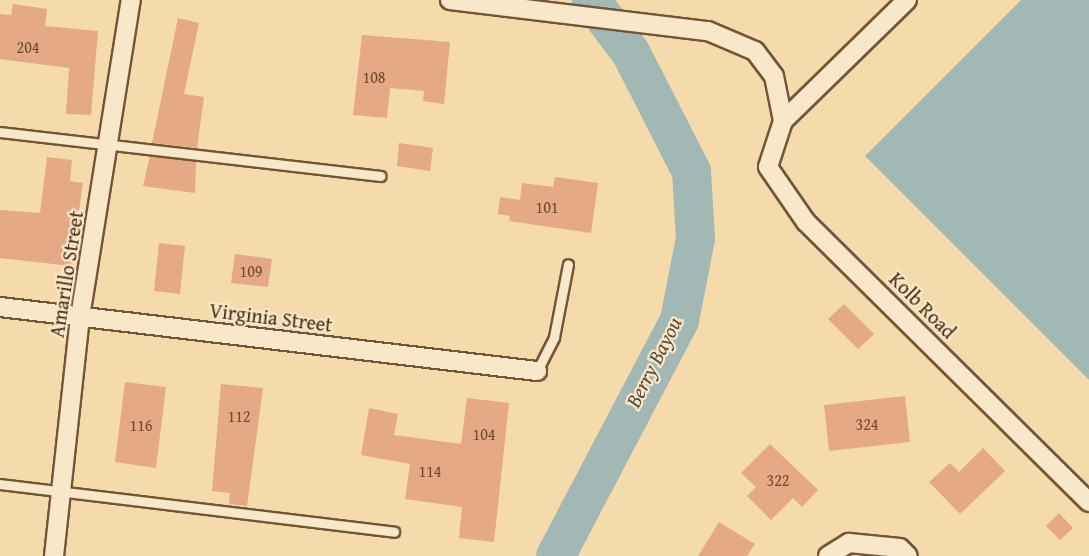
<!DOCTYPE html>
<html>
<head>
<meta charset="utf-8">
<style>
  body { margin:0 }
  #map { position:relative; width:1089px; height:556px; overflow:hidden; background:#f5daab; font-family:"Gentium Book Plus",serif }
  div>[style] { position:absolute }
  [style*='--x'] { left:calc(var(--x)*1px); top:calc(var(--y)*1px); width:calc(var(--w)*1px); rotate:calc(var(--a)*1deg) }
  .water>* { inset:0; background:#a2b8b5 }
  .river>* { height:39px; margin:-19.5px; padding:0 19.5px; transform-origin:19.5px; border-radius:19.5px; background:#a2b8b5 }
  .building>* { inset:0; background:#e6a986 }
  .roads { filter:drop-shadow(2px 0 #715738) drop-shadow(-2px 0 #715738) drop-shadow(0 2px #715738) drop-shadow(0 -2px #715738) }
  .service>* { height:9px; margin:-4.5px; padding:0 4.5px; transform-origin:4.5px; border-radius:4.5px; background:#f8e7c8 }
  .minor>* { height:18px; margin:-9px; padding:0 9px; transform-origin:9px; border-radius:9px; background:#f8e7c8 }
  span { translate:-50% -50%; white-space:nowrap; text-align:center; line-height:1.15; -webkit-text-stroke:4.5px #f8e7c8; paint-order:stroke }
  .number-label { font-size:16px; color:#6d4a2f }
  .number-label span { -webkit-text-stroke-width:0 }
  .street-label { font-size:20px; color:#452b12 }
  .water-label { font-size:21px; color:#5c4e3b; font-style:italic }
</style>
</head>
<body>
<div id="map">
  <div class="water">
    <div style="clip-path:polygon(1021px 0,1089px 0,1089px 380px,865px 156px)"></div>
  </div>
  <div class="river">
    <div style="--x:555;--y:556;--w:267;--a:-62.3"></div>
    <div style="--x:679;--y:320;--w:84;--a:-79"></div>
    <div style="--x:695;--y:238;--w:67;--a:-93.4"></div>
    <div style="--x:691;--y:171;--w:134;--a:-117.1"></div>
    <div style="--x:630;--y:52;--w:65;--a:-126.9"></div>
  </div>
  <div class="building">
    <div style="clip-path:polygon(13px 4px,47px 9px,45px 26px,98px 31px,91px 115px,66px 114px,69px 68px,0 59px,0 14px,11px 15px)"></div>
    <div style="clip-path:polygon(178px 18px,199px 23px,184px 94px,204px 97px,197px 148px,152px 143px)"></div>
    <div style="clip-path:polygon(362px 35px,450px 42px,444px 104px,423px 101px,424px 91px,390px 88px,387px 118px,353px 115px)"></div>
    <div style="clip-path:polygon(399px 143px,433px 148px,430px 171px,397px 166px)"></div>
    <div style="clip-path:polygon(150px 156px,196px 161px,195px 193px,143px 186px)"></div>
    <div style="clip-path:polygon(47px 157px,72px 160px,70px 181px,83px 183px,71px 266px,0 258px,0 210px,40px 213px)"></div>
    <div style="clip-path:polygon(555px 177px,598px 183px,591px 233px,509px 221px,510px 216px,498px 214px,500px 197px,520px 200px,522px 183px,553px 187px)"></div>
    <div style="clip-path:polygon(159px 243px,185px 246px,180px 294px,154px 291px)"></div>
    <div style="clip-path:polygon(235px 254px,272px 259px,268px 287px,231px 283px)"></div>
    <div style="clip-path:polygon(844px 304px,874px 334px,858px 349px,828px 319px)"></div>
    <div style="clip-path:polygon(125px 382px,166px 387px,156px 468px,115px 462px)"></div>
    <div style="clip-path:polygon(221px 384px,263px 388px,247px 506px,229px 504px,230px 493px,212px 491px)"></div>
    <div style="clip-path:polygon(905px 396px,910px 442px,829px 451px,824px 405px)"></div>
    <div style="clip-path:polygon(467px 398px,509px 403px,494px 542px,459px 538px,462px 507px,405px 499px,410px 464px,361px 455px,369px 408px,398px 414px,394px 435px,461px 444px)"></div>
    <div style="clip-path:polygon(770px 444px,818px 490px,802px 507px,793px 498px,771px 520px,747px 496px,756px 487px,741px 473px)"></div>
    <div style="clip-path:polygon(983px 448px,1005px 471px,960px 514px,929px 482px,950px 463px,959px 472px)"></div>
    <div style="clip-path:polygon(1059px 513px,1073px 528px,1060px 540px,1046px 526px)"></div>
    <div style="clip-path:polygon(719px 522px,755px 544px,747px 556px,698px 556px)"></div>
  </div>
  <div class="roads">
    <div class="service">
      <div style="--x:0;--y:132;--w:383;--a:6.6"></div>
      <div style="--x:537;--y:371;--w:38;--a:-63"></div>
      <div style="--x:554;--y:337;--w:74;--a:-79.1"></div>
      <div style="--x:0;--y:484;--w:397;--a:6.9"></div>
    </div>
    <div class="minor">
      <div style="--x:450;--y:0;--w:260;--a:6.9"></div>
      <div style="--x:708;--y:31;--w:51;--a:23.1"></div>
      <div style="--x:755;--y:51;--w:31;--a:53"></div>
      <div style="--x:774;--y:76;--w:46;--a:78.7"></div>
      <div style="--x:907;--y:0;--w:173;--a:135.7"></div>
      <div style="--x:783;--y:121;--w:48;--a:108.1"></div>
      <div style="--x:768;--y:167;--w:67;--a:55.4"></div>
      <div style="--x:806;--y:222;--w:398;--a:44.7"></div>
      <div style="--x:0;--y:307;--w:541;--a:6.8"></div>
      <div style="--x:54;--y:556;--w:240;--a:-83.8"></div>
      <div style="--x:80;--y:317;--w:321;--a:-80.9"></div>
      <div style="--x:828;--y:556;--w:25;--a:-32"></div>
      <div style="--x:849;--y:543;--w:51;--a:5.6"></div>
      <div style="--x:900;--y:548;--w:11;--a:45"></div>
    </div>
  </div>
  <div class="number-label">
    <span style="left:28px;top:47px">204</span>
    <span style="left:374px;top:77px">108</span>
    <span style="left:547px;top:207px">101</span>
    <span style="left:251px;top:271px">109</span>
    <span style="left:239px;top:416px">112</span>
    <span style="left:867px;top:424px">324</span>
    <span style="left:141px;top:425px">116</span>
    <span style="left:484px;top:434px">104</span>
    <span style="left:430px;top:471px">114</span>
    <span style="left:778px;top:480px">322</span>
  </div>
  <div class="street-label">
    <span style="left:66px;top:274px;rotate:-81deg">Amarillo Street</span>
    <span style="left:923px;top:305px;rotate:45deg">Kolb Road</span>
    <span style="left:271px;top:317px;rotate:7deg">Virginia Street</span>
  </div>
  <div class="water-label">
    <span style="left:654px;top:362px;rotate:-63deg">Berry Bayou</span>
  </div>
</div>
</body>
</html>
